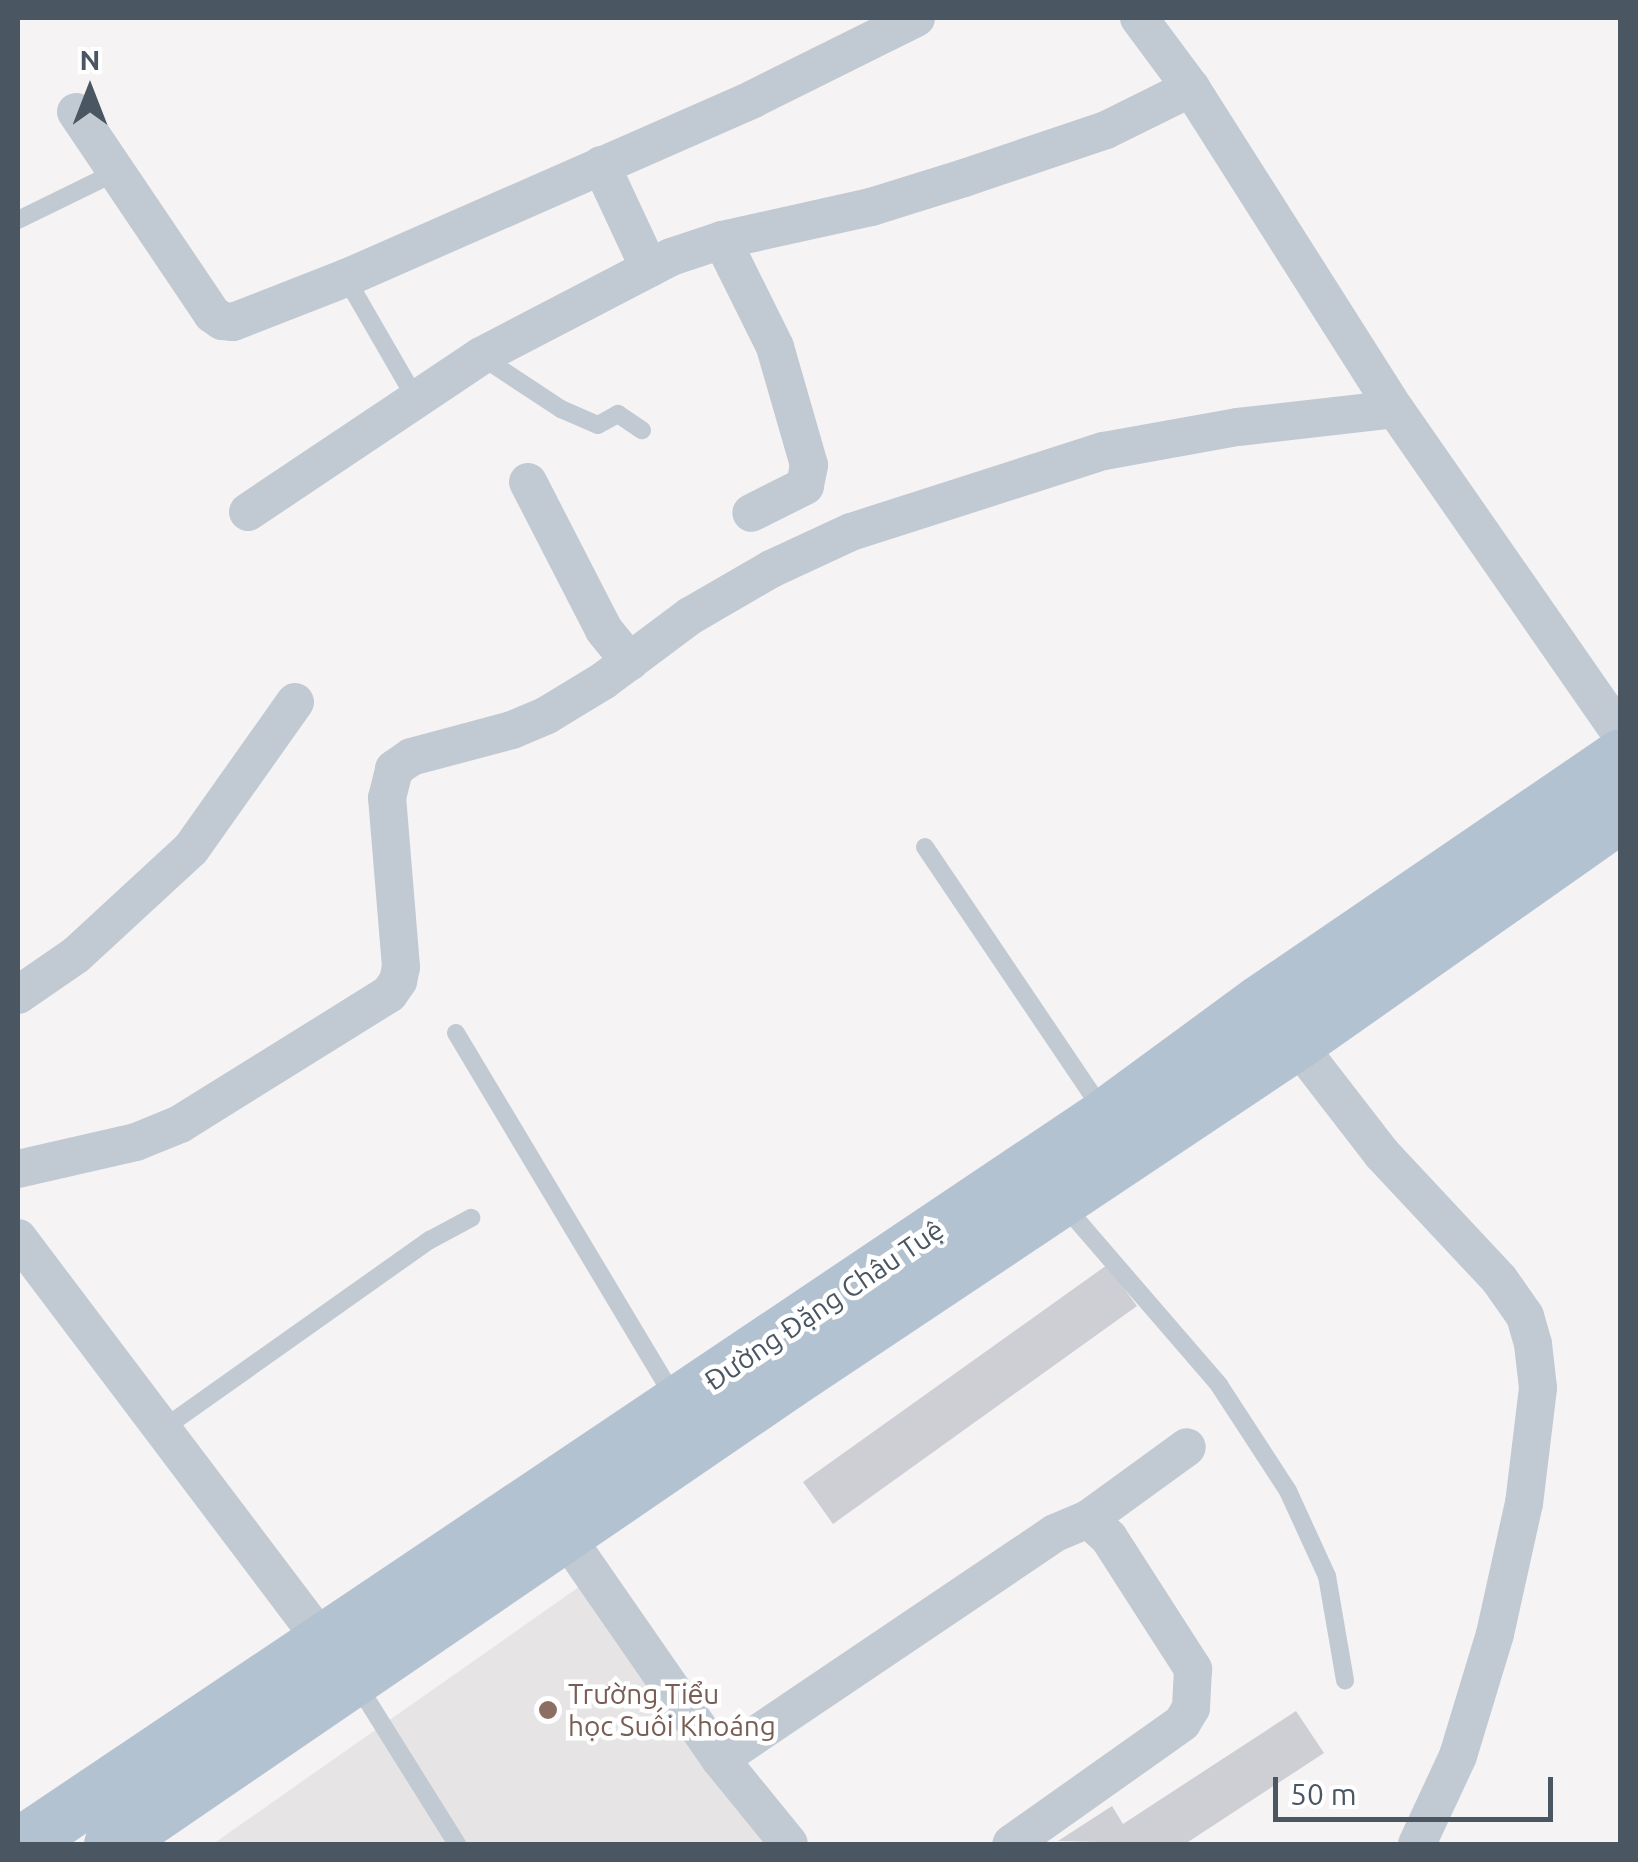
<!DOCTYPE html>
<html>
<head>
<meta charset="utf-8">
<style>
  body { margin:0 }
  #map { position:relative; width:1638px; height:1862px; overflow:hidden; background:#f5f3f3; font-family:Ubuntu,sans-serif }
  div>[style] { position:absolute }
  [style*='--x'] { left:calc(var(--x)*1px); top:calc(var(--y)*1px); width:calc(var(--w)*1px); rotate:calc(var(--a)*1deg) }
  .education>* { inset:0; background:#e6e4e5 }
  .building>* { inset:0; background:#cdcfd5 }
  .service>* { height:18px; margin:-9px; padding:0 9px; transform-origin:9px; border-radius:9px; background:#c1cad2 }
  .minor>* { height:38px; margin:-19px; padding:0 19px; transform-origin:19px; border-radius:19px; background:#c1cad2 }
  .primary>* { height:55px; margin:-27.5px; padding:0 27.5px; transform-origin:27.5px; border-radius:27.5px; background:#b3c2d1 }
  .dots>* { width:28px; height:28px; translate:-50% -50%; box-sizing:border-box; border:5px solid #fff; border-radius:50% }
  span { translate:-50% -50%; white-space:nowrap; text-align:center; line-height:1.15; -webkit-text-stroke:9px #fff; paint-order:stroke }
  .street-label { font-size:28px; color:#4a5661 }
  .education-label { font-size:28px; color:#785e54 }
  .left { translate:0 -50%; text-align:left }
  .frame { position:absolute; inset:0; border:20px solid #4a5661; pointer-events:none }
  .north { position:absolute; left:40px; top:40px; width:100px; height:100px; -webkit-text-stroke:8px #fff; paint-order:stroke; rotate:0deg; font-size:28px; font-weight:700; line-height:40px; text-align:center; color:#4a5661 }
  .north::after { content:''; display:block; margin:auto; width:35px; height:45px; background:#4a5661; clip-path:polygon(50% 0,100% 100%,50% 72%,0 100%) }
  .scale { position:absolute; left:1273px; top:1777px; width:280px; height:45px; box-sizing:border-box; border:5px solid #4a5661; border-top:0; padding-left:12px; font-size:30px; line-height:35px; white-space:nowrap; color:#4a5661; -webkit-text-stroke:8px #fff; paint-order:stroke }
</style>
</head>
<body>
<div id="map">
  <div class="education">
    <div style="clip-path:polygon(596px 1575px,786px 1844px,213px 1844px)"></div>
  </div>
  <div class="building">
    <div style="clip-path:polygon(1107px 1265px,1137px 1306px,833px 1524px,803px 1482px)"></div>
    <div style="clip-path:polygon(1296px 1711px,1324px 1753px,1185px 1844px,1058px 1841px,1112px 1806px,1123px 1824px)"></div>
  </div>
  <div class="service">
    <div style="--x:18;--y:220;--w:109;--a:-26.1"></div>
    <div style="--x:346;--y:278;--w:140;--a:60"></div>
    <div style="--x:482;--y:357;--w:95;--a:33.4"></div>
    <div style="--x:561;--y:409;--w:40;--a:23.4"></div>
    <div style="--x:598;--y:425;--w:23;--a:-29"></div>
    <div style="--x:618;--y:414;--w:29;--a:34"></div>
    <div style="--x:925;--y:847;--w:320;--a:56"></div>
    <div style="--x:456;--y:1033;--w:424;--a:59.1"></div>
    <div style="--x:1063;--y:1204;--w:239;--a:49.2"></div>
    <div style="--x:1219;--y:1385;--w:126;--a:56.9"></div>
    <div style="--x:1288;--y:1491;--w:94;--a:65.4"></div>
    <div style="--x:1327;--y:1576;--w:106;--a:80.2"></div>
    <div style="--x:164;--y:1428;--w:326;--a:-35.3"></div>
    <div style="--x:430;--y:1240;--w:47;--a:-28.2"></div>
    <div style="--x:357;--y:1684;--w:189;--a:58"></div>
  </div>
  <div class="minor">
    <div style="--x:1139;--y:18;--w:87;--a:53.4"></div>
    <div style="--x:1191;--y:88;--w:380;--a:57.6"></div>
    <div style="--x:1395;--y:409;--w:394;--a:55.2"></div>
    <div style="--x:76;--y:112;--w:244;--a:56"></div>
    <div style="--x:212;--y:314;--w:12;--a:35"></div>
    <div style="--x:222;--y:321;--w:11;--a:5"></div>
    <div style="--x:233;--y:322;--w:121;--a:-21.3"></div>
    <div style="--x:346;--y:278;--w:445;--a:-23.7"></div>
    <div style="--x:753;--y:99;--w:182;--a:-26.4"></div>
    <div style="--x:601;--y:165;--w:114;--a:65"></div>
    <div style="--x:722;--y:240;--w:119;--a:63.6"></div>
    <div style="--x:775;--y:347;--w:123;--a:73.9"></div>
    <div style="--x:809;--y:465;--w:21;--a:101"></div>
    <div style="--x:805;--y:486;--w:60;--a:153.4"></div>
    <div style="--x:528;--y:482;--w:166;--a:62.8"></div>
    <div style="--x:604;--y:630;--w:41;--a:50.9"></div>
    <div style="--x:248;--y:512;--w:280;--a:-33.8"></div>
    <div style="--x:481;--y:356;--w:214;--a:-27.5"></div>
    <div style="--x:671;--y:257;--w:54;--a:-18.4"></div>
    <div style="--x:722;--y:240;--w:153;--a:-12.5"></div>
    <div style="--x:871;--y:207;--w:97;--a:-17.3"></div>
    <div style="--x:964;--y:178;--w:150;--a:-18.7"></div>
    <div style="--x:1106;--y:130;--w:95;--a:-26.3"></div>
    <div style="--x:18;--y:995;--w:70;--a:-34.6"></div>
    <div style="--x:76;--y:955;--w:156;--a:-42.7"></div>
    <div style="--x:191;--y:849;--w:180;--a:-54.7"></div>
    <div style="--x:1283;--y:1026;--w:162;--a:52.3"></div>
    <div style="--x:1382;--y:1154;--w:171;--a:46.9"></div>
    <div style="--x:1499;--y:1279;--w:45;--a:54.9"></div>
    <div style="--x:1525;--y:1316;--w:29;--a:74"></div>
    <div style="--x:1533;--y:1344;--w:44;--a:83.5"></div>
    <div style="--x:1538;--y:1388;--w:116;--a:96.9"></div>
    <div style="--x:1524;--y:1503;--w:134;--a:102.5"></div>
    <div style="--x:1495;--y:1634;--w:127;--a:106.9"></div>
    <div style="--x:1458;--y:1756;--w:97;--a:115"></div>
    <div style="--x:18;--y:1169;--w:121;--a:-12.9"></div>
    <div style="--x:136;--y:1142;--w:48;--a:-22.2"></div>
    <div style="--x:180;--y:1124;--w:246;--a:-31.9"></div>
    <div style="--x:389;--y:994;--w:16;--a:-55"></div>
    <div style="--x:398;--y:981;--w:14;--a:-78"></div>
    <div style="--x:401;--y:967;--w:170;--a:-94.7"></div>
    <div style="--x:387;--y:798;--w:30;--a:-76"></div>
    <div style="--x:394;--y:769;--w:21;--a:-35"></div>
    <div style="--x:411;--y:757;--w:105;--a:-15"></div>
    <div style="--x:512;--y:730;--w:38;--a:-23"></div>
    <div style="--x:547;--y:715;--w:66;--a:-31.3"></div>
    <div style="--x:603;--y:681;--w:109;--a:-36.8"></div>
    <div style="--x:690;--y:616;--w:94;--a:-30.1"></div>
    <div style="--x:771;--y:569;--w:88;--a:-24.8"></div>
    <div style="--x:851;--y:532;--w:266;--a:-17.8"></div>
    <div style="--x:1104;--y:451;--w:136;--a:-10.2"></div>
    <div style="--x:1238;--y:427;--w:158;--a:-6.5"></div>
    <div style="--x:18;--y:1238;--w:528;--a:52.93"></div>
    <div style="--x:551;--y:1515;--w:297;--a:55.3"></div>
    <div style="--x:720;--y:1759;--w:109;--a:50.9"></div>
    <div style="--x:1088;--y:1519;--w:122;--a:-36"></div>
    <div style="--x:720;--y:1759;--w:404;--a:-34"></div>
    <div style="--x:1055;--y:1533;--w:36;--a:-23"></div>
    <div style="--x:1088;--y:1519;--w:28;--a:42"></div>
    <div style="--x:1109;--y:1538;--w:156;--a:57.3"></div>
    <div style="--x:1193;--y:1669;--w:39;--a:93"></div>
    <div style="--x:1191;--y:1708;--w:17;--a:121"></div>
    <div style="--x:1182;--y:1723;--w:209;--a:144.7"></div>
  </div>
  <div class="primary">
    <div style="--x:20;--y:1844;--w:1308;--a:-33.87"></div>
    <div style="--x:1106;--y:1115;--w:191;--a:-36.3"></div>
    <div style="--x:1260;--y:1002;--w:436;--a:-34.3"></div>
    <div style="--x:111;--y:1844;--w:819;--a:-34.35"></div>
    <div style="--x:787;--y:1382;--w:614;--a:-33.72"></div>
    <div style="--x:1298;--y:1041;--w:393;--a:-35.1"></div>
  </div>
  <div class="dots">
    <div style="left:548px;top:1710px;background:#8d6e63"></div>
  </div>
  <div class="street-label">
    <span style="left:824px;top:1305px;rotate:-34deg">Đường Đặng Châu Tuệ</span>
  </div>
  <div class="education-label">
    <span class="left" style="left:568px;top:1710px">Trường Tiểu<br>học Suối Khoáng</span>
  </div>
  <div class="frame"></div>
  <div class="north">N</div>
  <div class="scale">50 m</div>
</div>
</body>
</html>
